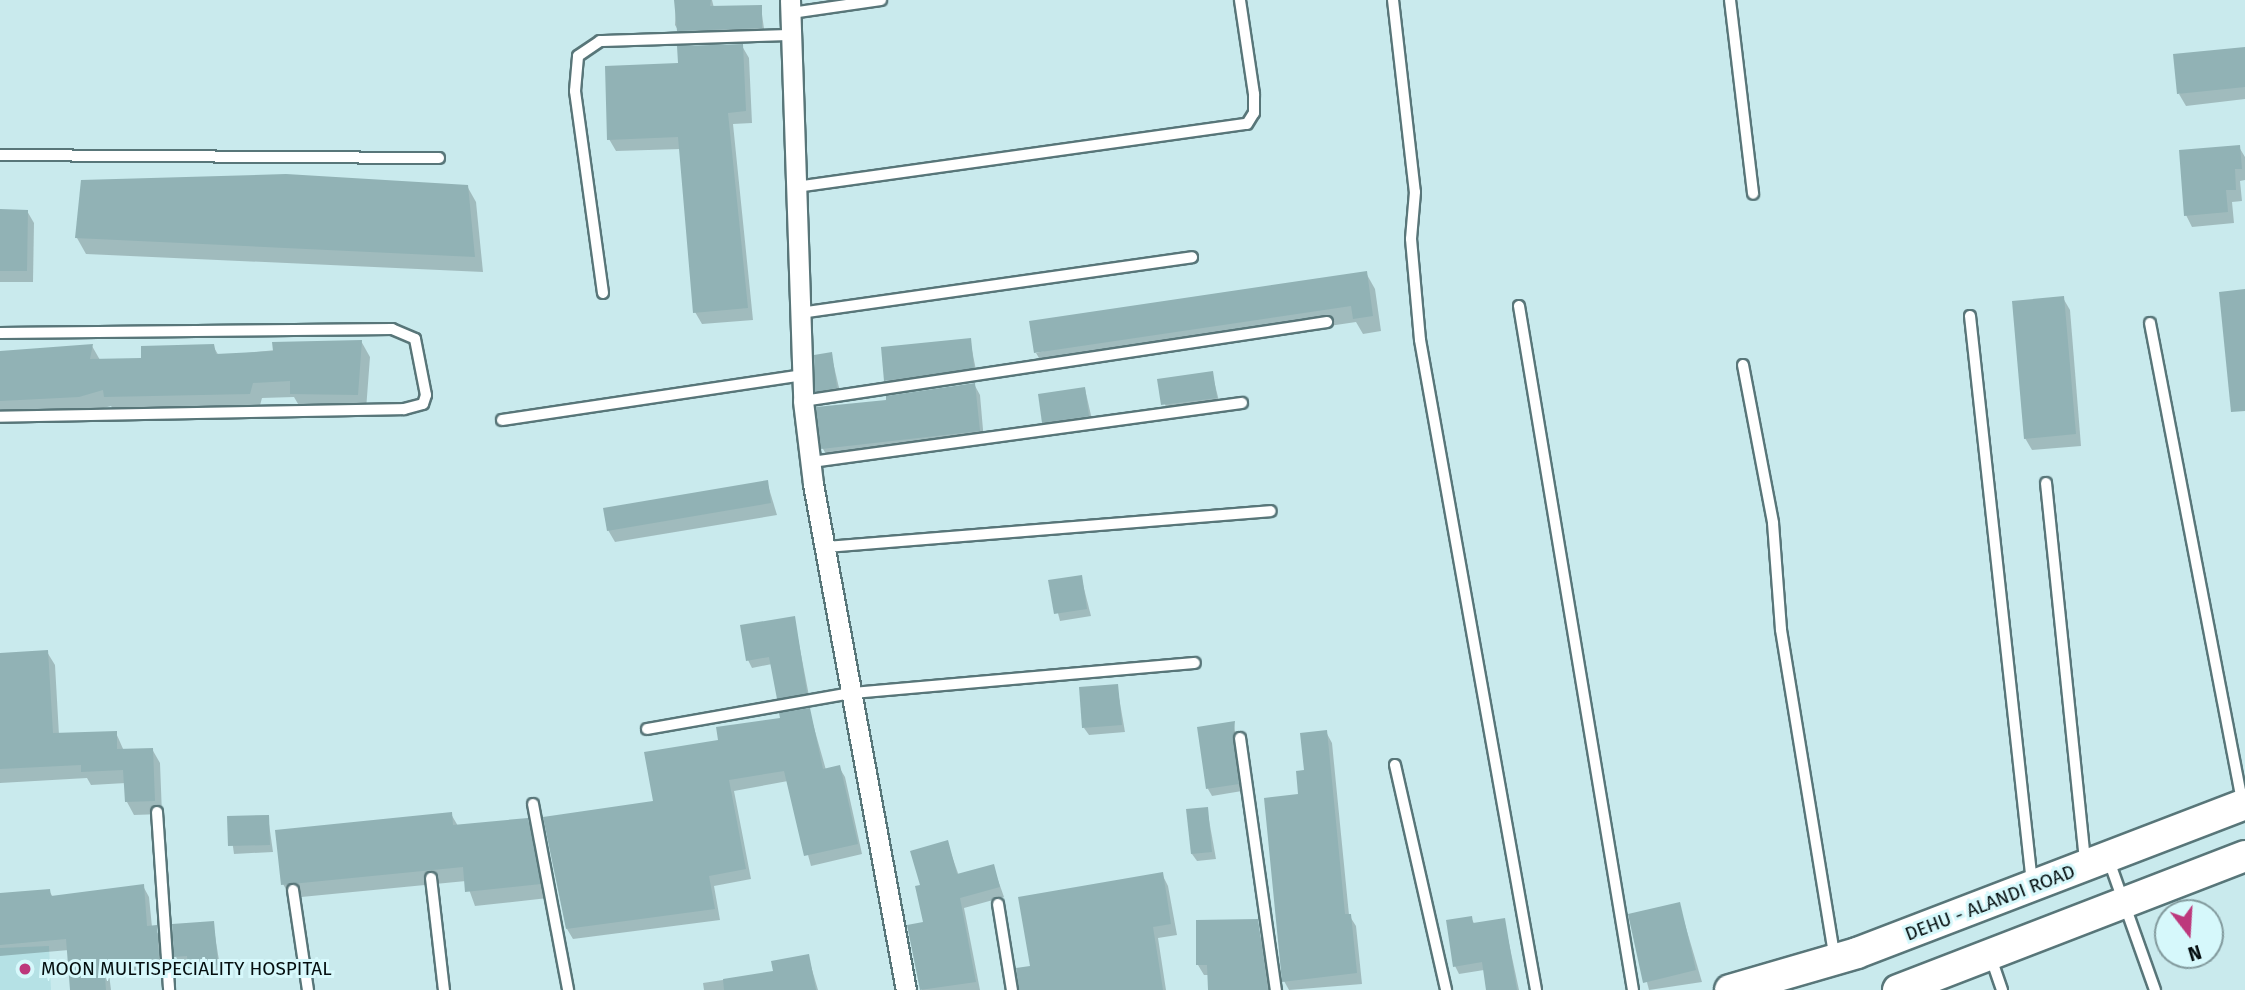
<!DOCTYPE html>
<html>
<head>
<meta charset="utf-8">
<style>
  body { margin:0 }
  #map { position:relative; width:2245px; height:990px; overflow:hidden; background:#c9eaed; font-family:"Fira Sans",sans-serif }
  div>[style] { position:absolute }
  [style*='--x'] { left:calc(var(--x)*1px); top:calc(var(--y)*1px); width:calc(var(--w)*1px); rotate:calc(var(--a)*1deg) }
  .built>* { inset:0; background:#b5e1e5 }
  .shadow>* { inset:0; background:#0003 }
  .building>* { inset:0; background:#91b2b5 }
  .roads { filter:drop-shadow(2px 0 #587679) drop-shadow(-2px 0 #587679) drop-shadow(0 2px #587679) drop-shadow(0 -2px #587679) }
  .lane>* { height:10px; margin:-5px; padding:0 5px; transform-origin:5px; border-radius:5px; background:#fff }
  .street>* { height:19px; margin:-9.5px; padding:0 9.5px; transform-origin:9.5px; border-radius:9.5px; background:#fff }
  .primary>* { height:30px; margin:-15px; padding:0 15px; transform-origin:15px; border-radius:15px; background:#fff }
  .dots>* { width:19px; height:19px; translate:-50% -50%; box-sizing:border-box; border:4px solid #d6f8fb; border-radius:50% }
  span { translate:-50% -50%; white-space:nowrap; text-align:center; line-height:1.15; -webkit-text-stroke:6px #d6f8fb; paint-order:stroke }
  .street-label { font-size:19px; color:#040e0f }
  .poi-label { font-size:19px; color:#040e0f }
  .left { translate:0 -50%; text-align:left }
  .north { position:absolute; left:2154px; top:899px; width:70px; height:70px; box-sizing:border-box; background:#d6f8fb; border:2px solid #829a9d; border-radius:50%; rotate:163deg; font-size:19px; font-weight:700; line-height:28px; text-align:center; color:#040e0f }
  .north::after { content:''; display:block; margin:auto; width:24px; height:32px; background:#bd387c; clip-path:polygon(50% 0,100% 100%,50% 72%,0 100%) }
</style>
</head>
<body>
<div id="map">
  <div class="built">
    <div style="clip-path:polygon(49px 946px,51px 990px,0 990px,0 948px)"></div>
  </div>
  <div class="shadow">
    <div style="clip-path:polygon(676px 0,712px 0,714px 8px,761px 7px,765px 36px,683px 38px,675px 25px)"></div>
    <div style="clip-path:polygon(742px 46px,749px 58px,752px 123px,733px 124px,753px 320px,702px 324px,695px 312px,681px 149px,616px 151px,609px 139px,680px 64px)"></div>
    <div style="clip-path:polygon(2245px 49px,2245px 99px,2186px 106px,2179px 94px)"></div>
    <div style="clip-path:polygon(2239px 147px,2245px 157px,2245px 180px,2240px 181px,2242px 201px,2232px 202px,2234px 223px,2192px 227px,2186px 215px)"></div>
    <div style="clip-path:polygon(467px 186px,476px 202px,483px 272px,86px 254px,77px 238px)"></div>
    <div style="clip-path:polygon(0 211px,27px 211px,34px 223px,33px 282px,0 282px)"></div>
    <div style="clip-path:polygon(1366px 273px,1375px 289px,1381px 331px,1363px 334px,1356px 322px,1045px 368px,1036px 353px)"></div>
    <div style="clip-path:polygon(2063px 298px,2070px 310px,2081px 446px,2032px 450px,2025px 438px)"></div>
    <div style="clip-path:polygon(970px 340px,977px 375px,890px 388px,886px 381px)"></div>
    <div style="clip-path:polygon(361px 341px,370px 357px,366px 410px,301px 409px,294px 397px,262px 398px,259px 409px,115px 412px,111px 406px,88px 412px,11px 417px,0 411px,0 352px,92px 346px,100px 360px,143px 360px,213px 346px,219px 356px)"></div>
    <div style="clip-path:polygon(831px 354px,841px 396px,821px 399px,817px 391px)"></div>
    <div style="clip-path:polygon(1212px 373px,1220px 405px,1167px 412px,1159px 380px)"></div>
    <div style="clip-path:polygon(974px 384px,980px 395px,984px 441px,829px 459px,823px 449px,818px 408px,888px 401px)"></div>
    <div style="clip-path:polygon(1085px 389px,1093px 424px,1048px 430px,1043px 422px)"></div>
    <div style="clip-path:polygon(767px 482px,777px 515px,615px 542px,608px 530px)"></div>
    <div style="clip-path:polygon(1081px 577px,1091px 616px,1060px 621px,1050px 582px)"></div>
    <div style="clip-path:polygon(794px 618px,810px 701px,783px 706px,772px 664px,752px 668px,748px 660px)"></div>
    <div style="clip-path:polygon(47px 652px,55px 665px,59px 735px,116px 733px,124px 751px,152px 749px,160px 763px,162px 814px,134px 815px,127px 802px,126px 783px,91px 785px,87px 778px,0 783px,0 654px)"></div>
    <div style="clip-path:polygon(1117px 686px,1125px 732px,1089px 735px,1084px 728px)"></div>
    <div style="clip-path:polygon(809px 710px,826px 770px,839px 767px,845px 777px,862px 854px,811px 866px,788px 781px,734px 791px,751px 879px,714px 886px,720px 920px,573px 939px,567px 929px,655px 803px,720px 741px)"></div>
    <div style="clip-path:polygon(1234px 723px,1242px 791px,1212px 796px,1208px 789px)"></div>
    <div style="clip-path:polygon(1326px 732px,1332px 743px,1349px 915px,1356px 926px,1362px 984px,1289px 990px,1284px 981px,1300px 796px,1305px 772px)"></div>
    <div style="clip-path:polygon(1207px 809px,1216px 859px,1197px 861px,1192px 854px)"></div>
    <div style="clip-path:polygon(451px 814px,458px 826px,527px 820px,535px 834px,548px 898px,475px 906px,466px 881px,291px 898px,283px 884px)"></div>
    <div style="clip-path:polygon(268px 817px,273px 852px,234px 854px,229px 818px)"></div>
    <div style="clip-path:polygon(947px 842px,959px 876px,993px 866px,1004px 897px,964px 908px,980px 990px,922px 990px,909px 926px,925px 923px,922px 886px)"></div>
    <div style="clip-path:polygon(1162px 874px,1168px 886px,1177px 935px,1158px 938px,1166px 990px,1019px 990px,1018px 969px,1032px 967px)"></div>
    <div style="clip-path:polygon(143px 886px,149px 897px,152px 927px,162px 938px,165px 969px,109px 974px,111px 990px,72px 990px,69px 950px,0 956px,0 895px,49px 891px,53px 897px)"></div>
    <div style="clip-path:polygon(1679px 904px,1702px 982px,1649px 990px,1630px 916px)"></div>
    <div style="clip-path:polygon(1471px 918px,1475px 925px,1504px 920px,1519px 990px,1488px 990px,1484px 970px,1459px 974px,1455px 966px)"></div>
    <div style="clip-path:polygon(1257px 921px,1272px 990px,1210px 990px,1209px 975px,1204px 975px,1198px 965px)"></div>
    <div style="clip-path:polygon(213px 923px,221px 973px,194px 975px,189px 964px,180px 964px,176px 957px)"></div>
    <div style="clip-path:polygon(808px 956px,818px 990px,704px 990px,703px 983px,775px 972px)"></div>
  </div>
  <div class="building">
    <div style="clip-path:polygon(674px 0,711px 0,710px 6px,762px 5px,762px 28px,677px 31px)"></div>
    <div style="clip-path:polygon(743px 44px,746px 111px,728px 113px,748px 308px,693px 313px,678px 137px,607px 140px,605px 66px,678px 63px,677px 46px)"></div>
    <div style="clip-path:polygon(2245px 47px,2245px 87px,2177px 94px,2173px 54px)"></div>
    <div style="clip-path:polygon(2240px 145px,2242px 169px,2235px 169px,2236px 190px,2226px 190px,2228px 212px,2184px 216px,2179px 150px)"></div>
    <div style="clip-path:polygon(286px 174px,468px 185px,475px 257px,75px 238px,81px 180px)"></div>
    <div style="clip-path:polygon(0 209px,28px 210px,27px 271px,0 271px)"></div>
    <div style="clip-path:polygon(1367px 271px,1373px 316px,1353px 319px,1351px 306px,1034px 353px,1029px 321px)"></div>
    <div style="clip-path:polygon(2245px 289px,2245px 411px,2231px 412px,2219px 292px)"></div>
    <div style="clip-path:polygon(2064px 296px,2076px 434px,2024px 439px,2012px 301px)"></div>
    <div style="clip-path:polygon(971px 338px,974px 368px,884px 381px,881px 347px)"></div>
    <div style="clip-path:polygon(362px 340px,358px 395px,290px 394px,290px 381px,253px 383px,250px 394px,104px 397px,103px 390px,79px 397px,0 401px,0 351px,93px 344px,90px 359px,141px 358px,141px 346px,214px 344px,216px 354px,273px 351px,272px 342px)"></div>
    <div style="clip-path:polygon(832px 352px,837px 388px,815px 392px,814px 355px)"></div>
    <div style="clip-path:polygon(1213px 371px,1217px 398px,1161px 405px,1157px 379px)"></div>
    <div style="clip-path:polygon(975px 383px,980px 431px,821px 449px,816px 407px,886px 400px,886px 396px)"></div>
    <div style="clip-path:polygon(1085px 387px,1089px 416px,1042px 423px,1038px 394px)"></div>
    <div style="clip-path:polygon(768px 480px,771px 503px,607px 531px,603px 508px)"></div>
    <div style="clip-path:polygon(1082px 575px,1087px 609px,1054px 614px,1048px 580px)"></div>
    <div style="clip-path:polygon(795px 616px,807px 693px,777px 699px,769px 657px,746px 661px,740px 625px)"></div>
    <div style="clip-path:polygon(48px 650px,53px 733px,117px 731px,117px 749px,153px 748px,155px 801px,125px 802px,123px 770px,81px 772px,81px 765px,0 769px,0 653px)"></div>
    <div style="clip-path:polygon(1118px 684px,1122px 725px,1082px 728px,1079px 687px)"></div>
    <div style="clip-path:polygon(810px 708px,823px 769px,840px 765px,858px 844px,804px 856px,784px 771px,729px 780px,746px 869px,709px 876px,715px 909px,566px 929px,543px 817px,653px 801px,644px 752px,718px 740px,716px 727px,780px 718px,779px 713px)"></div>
    <div style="clip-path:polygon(1235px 721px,1233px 739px,1239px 784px,1206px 789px,1197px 727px)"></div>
    <div style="clip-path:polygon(1327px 730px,1345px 914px,1351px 914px,1357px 973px,1282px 982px,1264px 798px,1298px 794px,1296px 771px,1304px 770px,1300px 733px)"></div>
    <div style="clip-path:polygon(1208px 807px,1212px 852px,1191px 854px,1186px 809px)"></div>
    <div style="clip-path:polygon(452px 812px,453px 825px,528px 818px,541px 884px,465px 892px,463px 867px,281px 885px,275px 830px)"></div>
    <div style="clip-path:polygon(269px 815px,270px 845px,228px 846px,227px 816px)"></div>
    <div style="clip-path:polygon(948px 840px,957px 874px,994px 864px,1000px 887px,960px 898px,976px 982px,920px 990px,907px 925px,923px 922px,915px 886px,920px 885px,910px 851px)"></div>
    <div style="clip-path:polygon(1163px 872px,1171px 924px,1153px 927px,1163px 990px,1019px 990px,1016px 968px,1030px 966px,1018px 897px)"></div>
    <div style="clip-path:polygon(144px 884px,147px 926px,157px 925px,159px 959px,104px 964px,106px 990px,70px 990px,66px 939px,0 945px,0 893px,50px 889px,51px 896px)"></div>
    <div style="clip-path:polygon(1680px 902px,1696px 970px,1643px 983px,1628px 914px)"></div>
    <div style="clip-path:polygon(1472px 916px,1473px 923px,1505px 918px,1517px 990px,1486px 990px,1482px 962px,1453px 967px,1446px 920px)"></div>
    <div style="clip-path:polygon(1258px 919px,1268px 990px,1208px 990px,1207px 965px,1196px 965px,1196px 920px)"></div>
    <div style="clip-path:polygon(214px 921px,218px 965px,188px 968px,187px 956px,174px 957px,172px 924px)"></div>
    <div style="clip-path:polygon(809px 954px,816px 990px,724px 990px,723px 979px,773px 971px,771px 961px)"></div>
  </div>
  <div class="roads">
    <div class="lane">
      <div style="--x:1393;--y:0;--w:193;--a:83.5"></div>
      <div style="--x:1415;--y:192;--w:47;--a:94.9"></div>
      <div style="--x:1411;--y:239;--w:101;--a:84.9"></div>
      <div style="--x:1420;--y:340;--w:660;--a:79.88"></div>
      <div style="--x:1730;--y:0;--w:195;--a:83.2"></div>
      <div style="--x:791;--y:13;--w:91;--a:-8.2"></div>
      <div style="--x:0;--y:155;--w:439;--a:0.4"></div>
      <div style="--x:796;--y:187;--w:455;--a:-8"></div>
      <div style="--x:1247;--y:124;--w:13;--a:-58"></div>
      <div style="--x:1254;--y:113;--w:19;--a:-90"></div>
      <div style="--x:1254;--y:94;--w:95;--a:-98.5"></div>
      <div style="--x:603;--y:293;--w:204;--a:-97.9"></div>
      <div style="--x:575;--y:91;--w:35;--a:-85"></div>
      <div style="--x:578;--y:56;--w:27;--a:-34"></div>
      <div style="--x:600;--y:41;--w:191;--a:-1.8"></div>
      <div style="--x:1519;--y:306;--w:693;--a:80.54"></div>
      <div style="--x:800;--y:313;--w:396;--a:-8.1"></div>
      <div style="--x:1970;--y:316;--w:570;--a:83.76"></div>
      <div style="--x:2150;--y:323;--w:486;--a:79.1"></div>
      <div style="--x:0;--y:333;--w:392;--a:-0.6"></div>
      <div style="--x:392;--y:329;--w:25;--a:23"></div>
      <div style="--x:415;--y:339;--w:57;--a:78.9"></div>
      <div style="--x:426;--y:395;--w:9;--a:108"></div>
      <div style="--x:423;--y:404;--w:20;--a:165"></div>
      <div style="--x:404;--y:409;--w:404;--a:178.9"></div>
      <div style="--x:1743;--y:365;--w:161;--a:79.2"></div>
      <div style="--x:1773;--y:523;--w:107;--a:85.7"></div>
      <div style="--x:1781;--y:630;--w:329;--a:80.7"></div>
      <div style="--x:803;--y:401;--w:530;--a:-8.57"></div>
      <div style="--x:502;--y:420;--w:303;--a:-8.5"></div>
      <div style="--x:811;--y:462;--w:435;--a:-7.8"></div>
      <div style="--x:2046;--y:483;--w:381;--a:84.1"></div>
      <div style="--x:825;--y:547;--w:447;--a:-4.6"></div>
      <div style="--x:647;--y:729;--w:208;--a:-10"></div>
      <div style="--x:852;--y:693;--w:344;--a:-5"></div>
      <div style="--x:1240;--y:738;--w:255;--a:81.9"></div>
      <div style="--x:1395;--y:765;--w:231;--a:77.2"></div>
      <div style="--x:533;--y:804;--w:189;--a:79.3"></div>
      <div style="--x:157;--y:812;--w:178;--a:86.1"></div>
      <div style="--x:2108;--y:858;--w:140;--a:70.4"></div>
      <div style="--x:431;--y:878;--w:113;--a:83.4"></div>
      <div style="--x:293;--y:890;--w:101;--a:81.5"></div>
      <div style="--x:998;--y:904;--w:87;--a:80.8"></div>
      <div style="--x:1991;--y:958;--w:34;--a:71"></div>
    </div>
    <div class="street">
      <div style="--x:790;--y:0;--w:401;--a:88.1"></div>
      <div style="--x:803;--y:401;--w:84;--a:83.1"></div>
      <div style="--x:813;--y:484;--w:514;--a:79.59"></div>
    </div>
    <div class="primary">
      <div style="--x:1730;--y:990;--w:132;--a:-16.2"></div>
      <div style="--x:1857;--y:953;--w:416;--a:-21"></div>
      <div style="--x:1898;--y:990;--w:372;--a:-21.1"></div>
    </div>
  </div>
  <div class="dots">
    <div style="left:25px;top:969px;background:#bd387c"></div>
  </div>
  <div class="street-label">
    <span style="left:1990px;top:903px;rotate:-21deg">DEHU - ALANDI ROAD</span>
  </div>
  <div class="poi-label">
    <span class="left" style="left:41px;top:969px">MOON MULTISPECIALITY HOSPITAL</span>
  </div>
  <div class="north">N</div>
</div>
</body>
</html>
